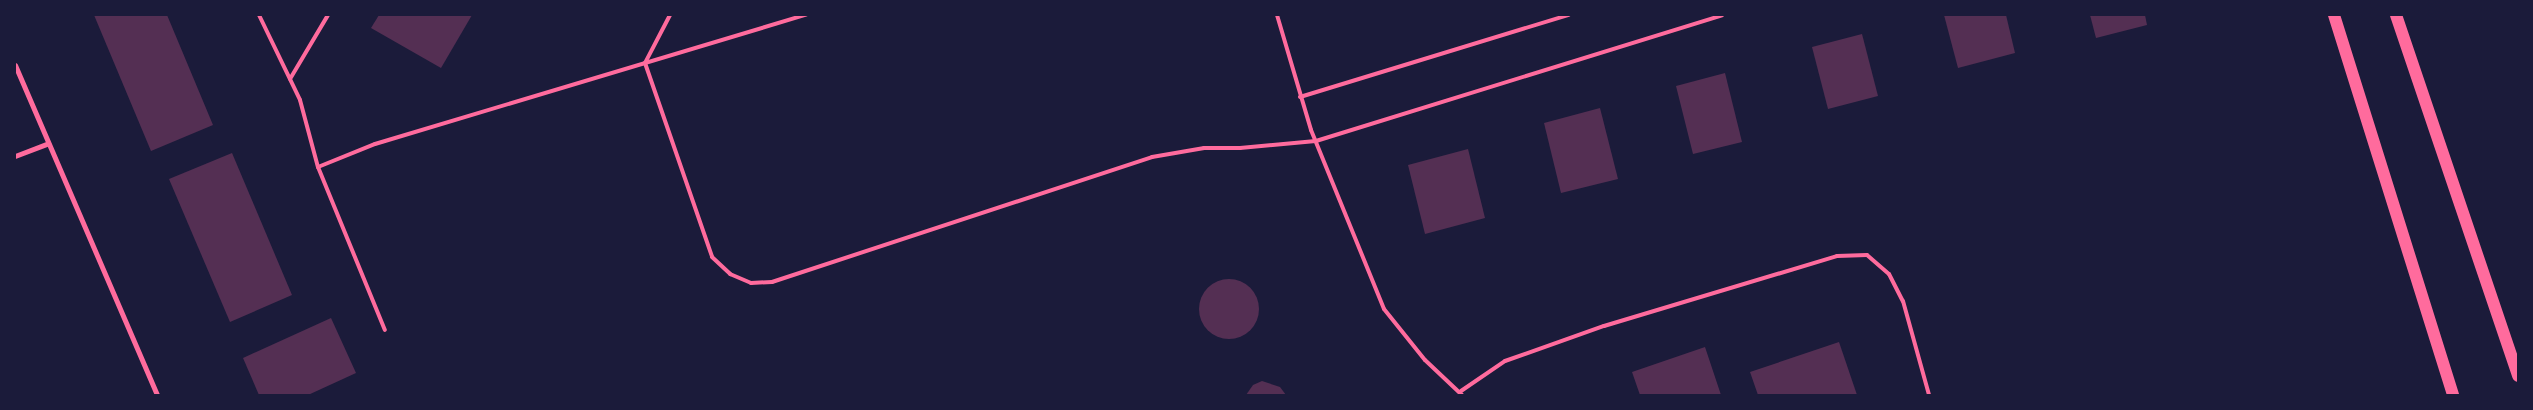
<!DOCTYPE html>
<html>
<head>
<meta charset="utf-8">
<style>
  body { margin:0 }
  #map { position:relative; width:2533px; height:410px; overflow:hidden; background:#1b1b3a; font-family:"Sofia Sans Condensed",sans-serif }
  div>[style] { position:absolute }
  [style*='--x'] { left:calc(var(--x)*1px); top:calc(var(--y)*1px); width:calc(var(--w)*1px); rotate:calc(var(--a)*1deg) }
  .building>* { inset:0; background:#542f53 }
  .round { border-radius:50% }
  .service>* { height:4px; margin:-2px; padding:0 2px; transform-origin:2px; border-radius:2px; background:#ff6b9d }
  .minor>* { height:5px; margin:-2.5px; padding:0 2.5px; transform-origin:2.5px; border-radius:2.5px; background:#ff6b9d }
  .primary>* { height:12px; margin:-6px; padding:0 6px; transform-origin:6px; border-radius:6px; background:#ff6b9d }
  span { translate:-50% -50%; white-space:nowrap; text-align:center; line-height:1.15; -webkit-text-stroke:5px #1b1b3a; paint-order:stroke }
  .frame { position:absolute; inset:0; border:16px solid #1b1b3a; pointer-events:none }
</style>
</head>
<body>
<div id="map">
  <div class="building">
    <div style="clip-path:polygon(94px 15px,167px 15px,213px 125px,151px 151px)"></div>
    <div style="clip-path:polygon(379px 15px,472px 15px,441px 68px,371px 28px)"></div>
    <div style="clip-path:polygon(1944px 15px,2006px 15px,2015px 53px,1958px 68px)"></div>
    <div style="clip-path:polygon(2090px 15px,2145px 15px,2147px 25px,2096px 38px)"></div>
    <div style="clip-path:polygon(1862px 34px,1878px 96px,1828px 109px,1812px 47px)"></div>
    <div style="clip-path:polygon(1725px 73px,1742px 142px,1693px 154px,1676px 86px)"></div>
    <div style="clip-path:polygon(1600px 108px,1618px 179px,1561px 193px,1544px 123px)"></div>
    <div style="clip-path:polygon(1468px 149px,1485px 218px,1425px 234px,1408px 165px)"></div>
    <div style="clip-path:polygon(232px 153px,292px 295px,230px 322px,169px 179px)"></div>
    <div class="round" style="left:1199px;top:279px;width:60px;height:60px"></div>
    <div style="clip-path:polygon(331px 318px,356px 373px,308px 395px,259px 395px,243px 358px)"></div>
    <div style="clip-path:polygon(1839px 342px,1857px 395px,1758px 395px,1750px 372px)"></div>
    <div style="clip-path:polygon(1705px 347px,1721px 395px,1640px 395px,1632px 372px)"></div>
    <div style="clip-path:polygon(1262px 381px,1280px 387px,1286px 395px,1246px 395px,1253px 385px)"></div>
  </div>
  <div class="service">
    <div style="--x:259;--y:15;--w:94;--a:64.2"></div>
    <div style="--x:300;--y:100;--w:69;--a:75"></div>
    <div style="--x:318;--y:167;--w:61;--a:-22"></div>
    <div style="--x:375;--y:144;--w:450;--a:-16.7"></div>
    <div style="--x:670;--y:15;--w:54;--a:117.5"></div>
    <div style="--x:645;--y:63;--w:205;--a:70.9"></div>
    <div style="--x:712;--y:257;--w:25;--a:43"></div>
    <div style="--x:730;--y:274;--w:23;--a:23"></div>
    <div style="--x:751;--y:283;--w:21;--a:-3"></div>
    <div style="--x:772;--y:282;--w:400;--a:-18.2"></div>
    <div style="--x:1152;--y:157;--w:53;--a:-9.8"></div>
    <div style="--x:1204;--y:148;--w:36;--a:0"></div>
    <div style="--x:1240;--y:148;--w:76;--a:-5.3"></div>
    <div style="--x:1316;--y:141;--w:425;--a:-17.2"></div>
    <div style="--x:1277;--y:15;--w:120;--a:73.5"></div>
    <div style="--x:1311;--y:130;--w:193;--a:67.8"></div>
    <div style="--x:1384;--y:309;--w:65;--a:51.2"></div>
    <div style="--x:1425;--y:360;--w:51;--a:43.4"></div>
    <div style="--x:290;--y:79;--w:74;--a:-59.3"></div>
    <div style="--x:1300;--y:97;--w:281;--a:-17"></div>
    <div style="--x:318;--y:167;--w:176;--a:67.7"></div>
    <div style="--x:1461;--y:391;--w:53;--a:-34.3"></div>
    <div style="--x:1505;--y:361;--w:105;--a:-19.5"></div>
    <div style="--x:1604;--y:326;--w:243;--a:-16.7"></div>
    <div style="--x:1837;--y:256;--w:30;--a:-2"></div>
    <div style="--x:1867;--y:255;--w:29;--a:41"></div>
    <div style="--x:1889;--y:274;--w:30;--a:63"></div>
    <div style="--x:1903;--y:301;--w:98;--a:74.5"></div>
  </div>
  <div class="minor">
    <div style="--x:15;--y:65;--w:359;--a:66.7"></div>
    <div style="--x:15;--y:156;--w:34;--a:-21"></div>
  </div>
  <div class="primary">
    <div style="--x:2334;--y:15;--w:398;--a:72.6"></div>
    <div style="--x:2396;--y:15;--w:381;--a:71.3"></div>
  </div>
  <div class="frame"></div>
</div>
</body>
</html>
